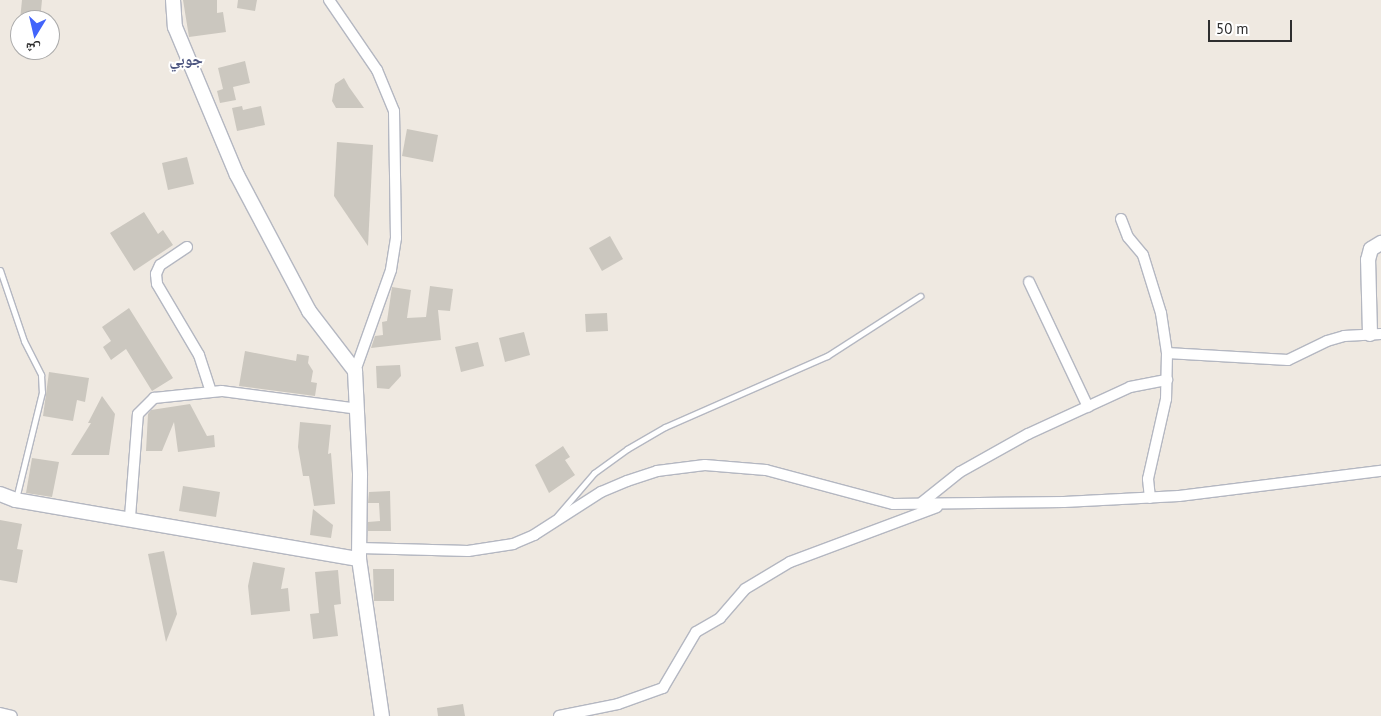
<!DOCTYPE html>
<html>
<head>
<meta charset="utf-8">
<style>
  body { margin:0 }
  #map { position:relative; width:1381px; height:716px; overflow:hidden; background:#efe9e1; font-family:"PT Sans","Noto Naskh Arabic",sans-serif }
  div>[style] { position:absolute }
  [style*='--x'] { left:calc(var(--x)*1px); top:calc(var(--y)*1px); width:calc(var(--w)*1px); rotate:calc(var(--a)*1deg) }
  .building>* { inset:0; background:#cbc7bf }
  .roads { filter:drop-shadow(1px 0 #b4b7c1) drop-shadow(-1px 0 #b4b7c1) drop-shadow(0 1px #b4b7c1) drop-shadow(0 -1px #b4b7c1) }
  .lane>* { height:5px; margin:-2.5px; padding:0 2.5px; transform-origin:2.5px; border-radius:2.5px; background:#fff }
  .street>* { height:10px; margin:-5px; padding:0 5px; transform-origin:5px; border-radius:5px; background:#fff }
  .secondary>* { height:14px; margin:-7px; padding:0 7px; transform-origin:7px; border-radius:7px; background:#fff }
  span { translate:-50% -50%; white-space:nowrap; text-align:center; line-height:1.15; -webkit-text-stroke:4px #fff; paint-order:stroke }
  .quarter-label { font-size:16px; color:#4d5680; font-weight:700 }
  .north { position:absolute; left:10px; top:10px; width:50px; height:50px; box-sizing:border-box; background:#fff; border:1px solid #ababab; border-radius:50%; rotate:189deg; font-size:14px; font-weight:700; line-height:20px; text-align:center; color:#2e2e2e }
  .north::after { content:''; display:block; margin:auto; width:18px; height:22px; background:#4264fb; clip-path:polygon(50% 0,100% 100%,50% 72%,0 100%) }
  .scale { position:absolute; left:1208px; top:20px; width:84px; height:22px; box-sizing:border-box; border:2px solid #2e2e2e; border-top:0; padding-left:6px; font-size:15px; line-height:18px; white-space:nowrap; color:#2e2e2e; -webkit-text-stroke:4px #fff; paint-order:stroke }
</style>
</head>
<body>
<div id="map">
  <div class="building">
    <div style="clip-path:polygon(22px 0,42px 0,40px 20px,20px 20px)"></div>
    <div style="clip-path:polygon(183px 0,217px 0,217px 13px,223px 12px,226px 32px,189px 37px)"></div>
    <div style="clip-path:polygon(238px 0,257px 0,255px 11px,237px 8px)"></div>
    <div style="clip-path:polygon(245px 61px,250px 83px,233px 87px,236px 100px,220px 103px,217px 91px,223px 89px,218px 68px)"></div>
    <div style="clip-path:polygon(344px 78px,349px 87px,364px 108px,336px 108px,332px 101px,335px 84px)"></div>
    <div style="clip-path:polygon(242px 106px,243px 110px,261px 106px,265px 125px,237px 131px,232px 108px)"></div>
    <div style="clip-path:polygon(407px 129px,438px 135px,433px 162px,402px 156px)"></div>
    <div style="clip-path:polygon(337px 142px,373px 145px,368px 246px,334px 196px)"></div>
    <div style="clip-path:polygon(187px 157px,194px 184px,168px 190px,162px 163px)"></div>
    <div style="clip-path:polygon(144px 212px,158px 234px,163px 230px,173px 245px,134px 271px,110px 233px)"></div>
    <div style="clip-path:polygon(610px 236px,623px 259px,602px 271px,589px 248px)"></div>
    <div style="clip-path:polygon(430px 286px,453px 289px,450px 311px,438px 310px,441px 340px,371px 348px,375px 336px,383px 335px,382px 322px,387px 321px,392px 287px,411px 290px,407px 318px,426px 317px)"></div>
    <div style="clip-path:polygon(129px 308px,173px 378px,152px 391px,126px 349px,111px 360px,103px 347px,111px 341px,102px 327px)"></div>
    <div style="clip-path:polygon(607px 313px,608px 331px,586px 332px,585px 314px)"></div>
    <div style="clip-path:polygon(524px 332px,530px 355px,505px 362px,499px 338px)"></div>
    <div style="clip-path:polygon(478px 342px,484px 366px,461px 372px,455px 347px)"></div>
    <div style="clip-path:polygon(245px 351px,296px 361px,297px 354px,309px 356px,308px 363px,313px 371px,311px 382px,317px 383px,315px 396px,239px 386px)"></div>
    <div style="clip-path:polygon(400px 365px,401px 376px,389px 389px,377px 388px,376px 366px)"></div>
    <div style="clip-path:polygon(49px 372px,89px 378px,85px 402px,77px 400px,73px 421px,43px 416px)"></div>
    <div style="clip-path:polygon(102px 396px,115px 414px,109px 455px,71px 455px,91px 423px,88px 423px)"></div>
    <div style="clip-path:polygon(190px 404px,207px 436px,214px 435px,215px 447px,178px 452px,174px 422px,162px 451px,146px 451px,148px 414px,151px 410px)"></div>
    <div style="clip-path:polygon(300px 422px,331px 425px,328px 454px,331px 453px,335px 504px,314px 506px,309px 476px,303px 476px,298px 447px)"></div>
    <div style="clip-path:polygon(563px 446px,570px 457px,565px 460px,575px 475px,549px 493px,535px 465px)"></div>
    <div style="clip-path:polygon(32px 458px,59px 462px,52px 497px,26px 493px)"></div>
    <div style="clip-path:polygon(183px 486px,220px 492px,216px 517px,179px 511px)"></div>
    <div style="clip-path:polygon(390px 491px,391px 531px,368px 531px,368px 522px,380px 521px,379px 503px,368px 503px,369px 492px)"></div>
    <div style="clip-path:polygon(313px 509px,333px 525px,331px 538px,310px 535px)"></div>
    <div style="clip-path:polygon(0 520px,22px 524px,17px 549px,23px 550px,17px 583px,0 580px)"></div>
    <div style="clip-path:polygon(164px 551px,177px 614px,166px 642px,148px 554px)"></div>
    <div style="clip-path:polygon(253px 562px,285px 568px,281px 589px,288px 588px,290px 611px,251px 615px,248px 586px)"></div>
    <div style="clip-path:polygon(373px 569px,394px 569px,394px 601px,374px 601px)"></div>
    <div style="clip-path:polygon(338px 570px,341px 604px,334px 605px,338px 636px,313px 639px,310px 614px,319px 613px,315px 572px)"></div>
    <div style="clip-path:polygon(463px 704px,465px 716px,438px 716px,437px 708px)"></div>
  </div>
  <div class="roads">
    <div class="lane">
      <div style="--x:0;--y:270;--w:75;--a:71.3"></div>
      <div style="--x:24;--y:341;--w:38;--a:63"></div>
      <div style="--x:41;--y:375;--w:17;--a:87"></div>
      <div style="--x:42;--y:392;--w:110;--a:103.7"></div>
      <div style="--x:557;--y:516;--w:57;--a:-49.3"></div>
      <div style="--x:594;--y:473;--w:41;--a:-36"></div>
      <div style="--x:627;--y:449;--w:44;--a:-30.1"></div>
      <div style="--x:665;--y:427;--w:177;--a:-23.7"></div>
      <div style="--x:827;--y:356;--w:111;--a:-32.8"></div>
    </div>
    <div class="street">
      <div style="--x:329;--y:0;--w:85;--a:55.6"></div>
      <div style="--x:377;--y:70;--w:44;--a:67.5"></div>
      <div style="--x:394;--y:111;--w:127;--a:89.1"></div>
      <div style="--x:396;--y:238;--w:32;--a:99"></div>
      <div style="--x:391;--y:270;--w:107;--a:109.6"></div>
      <div style="--x:1121;--y:219;--w:19;--a:69"></div>
      <div style="--x:1128;--y:237;--w:23;--a:50"></div>
      <div style="--x:1143;--y:255;--w:61;--a:72.8"></div>
      <div style="--x:1161;--y:313;--w:40;--a:81.5"></div>
      <div style="--x:1167;--y:353;--w:46;--a:91.2"></div>
      <div style="--x:1166;--y:399;--w:82;--a:102.7"></div>
      <div style="--x:1148;--y:479;--w:19;--a:84"></div>
      <div style="--x:187;--y:247;--w:32;--a:146"></div>
      <div style="--x:160;--y:265;--w:10;--a:114"></div>
      <div style="--x:156;--y:274;--w:10;--a:84"></div>
      <div style="--x:157;--y:284;--w:82;--a:59.4"></div>
      <div style="--x:199;--y:355;--w:38;--a:72"></div>
      <div style="--x:1029;--y:282;--w:138;--a:64.7"></div>
      <div style="--x:1167;--y:353;--w:121;--a:3.3"></div>
      <div style="--x:1288;--y:360;--w:43;--a:-26"></div>
      <div style="--x:1327;--y:341;--w:18;--a:-16"></div>
      <div style="--x:1344;--y:336;--w:37;--a:-3"></div>
      <div style="--x:920;--y:504;--w:51;--a:-38.7"></div>
      <div style="--x:960;--y:472;--w:78;--a:-29.2"></div>
      <div style="--x:1028;--y:434;--w:112;--a:-24.7"></div>
      <div style="--x:1130;--y:387;--w:38;--a:-11"></div>
      <div style="--x:130;--y:517;--w:103;--a:-85.6"></div>
      <div style="--x:138;--y:414;--w:23;--a:-45"></div>
      <div style="--x:154;--y:398;--w:68;--a:-5.9"></div>
      <div style="--x:222;--y:391;--w:137;--a:7.5"></div>
      <div style="--x:360;--y:548;--w:108;--a:1.6"></div>
      <div style="--x:468;--y:551;--w:46;--a:-8.8"></div>
      <div style="--x:513;--y:544;--w:23;--a:-23"></div>
      <div style="--x:534;--y:535;--w:80;--a:-32.7"></div>
      <div style="--x:601;--y:492;--w:28;--a:-23"></div>
      <div style="--x:627;--y:481;--w:32;--a:-18"></div>
      <div style="--x:657;--y:471;--w:48;--a:-7.1"></div>
      <div style="--x:705;--y:465;--w:61;--a:4.7"></div>
      <div style="--x:766;--y:470;--w:131;--a:15"></div>
      <div style="--x:893;--y:504;--w:171;--a:-0.7"></div>
      <div style="--x:1064;--y:502;--w:115;--a:-3"></div>
      <div style="--x:1179;--y:496;--w:204;--a:-7.1"></div>
      <div style="--x:0;--y:713;--w:12;--a:14"></div>
      <div style="--x:559;--y:716;--w:60;--a:-11.5"></div>
      <div style="--x:618;--y:704;--w:48;--a:-19.6"></div>
      <div style="--x:663;--y:688;--w:65;--a:-59.5"></div>
      <div style="--x:696;--y:632;--w:28;--a:-30"></div>
      <div style="--x:720;--y:618;--w:38;--a:-49"></div>
      <div style="--x:745;--y:589;--w:52;--a:-31"></div>
      <div style="--x:790;--y:562;--w:157;--a:-20.5"></div>
    </div>
    <div class="secondary">
      <div style="--x:173;--y:0;--w:27;--a:86"></div>
      <div style="--x:175;--y:27;--w:160;--a:67.3"></div>
      <div style="--x:237;--y:175;--w:154;--a:62.1"></div>
      <div style="--x:309;--y:311;--w:76;--a:52.5"></div>
      <div style="--x:355;--y:371;--w:104;--a:87.2"></div>
      <div style="--x:360;--y:475;--w:84;--a:90.7"></div>
      <div style="--x:359;--y:559;--w:159;--a:81.7"></div>
      <div style="--x:1370;--y:334;--w:74;--a:-91.5"></div>
      <div style="--x:1368;--y:260;--w:11;--a:-75"></div>
      <div style="--x:1371;--y:249;--w:12;--a:-31"></div>
      <div style="--x:0;--y:494;--w:17;--a:21"></div>
      <div style="--x:16;--y:500;--w:348;--a:9.8"></div>
    </div>
  </div>
  <div class="quarter-label">
    <span style="left:186px;top:59px">جوبي</span>
  </div>
  <div class="north">ش</div>
  <div class="scale">50 m</div>
</div>
</body>
</html>
